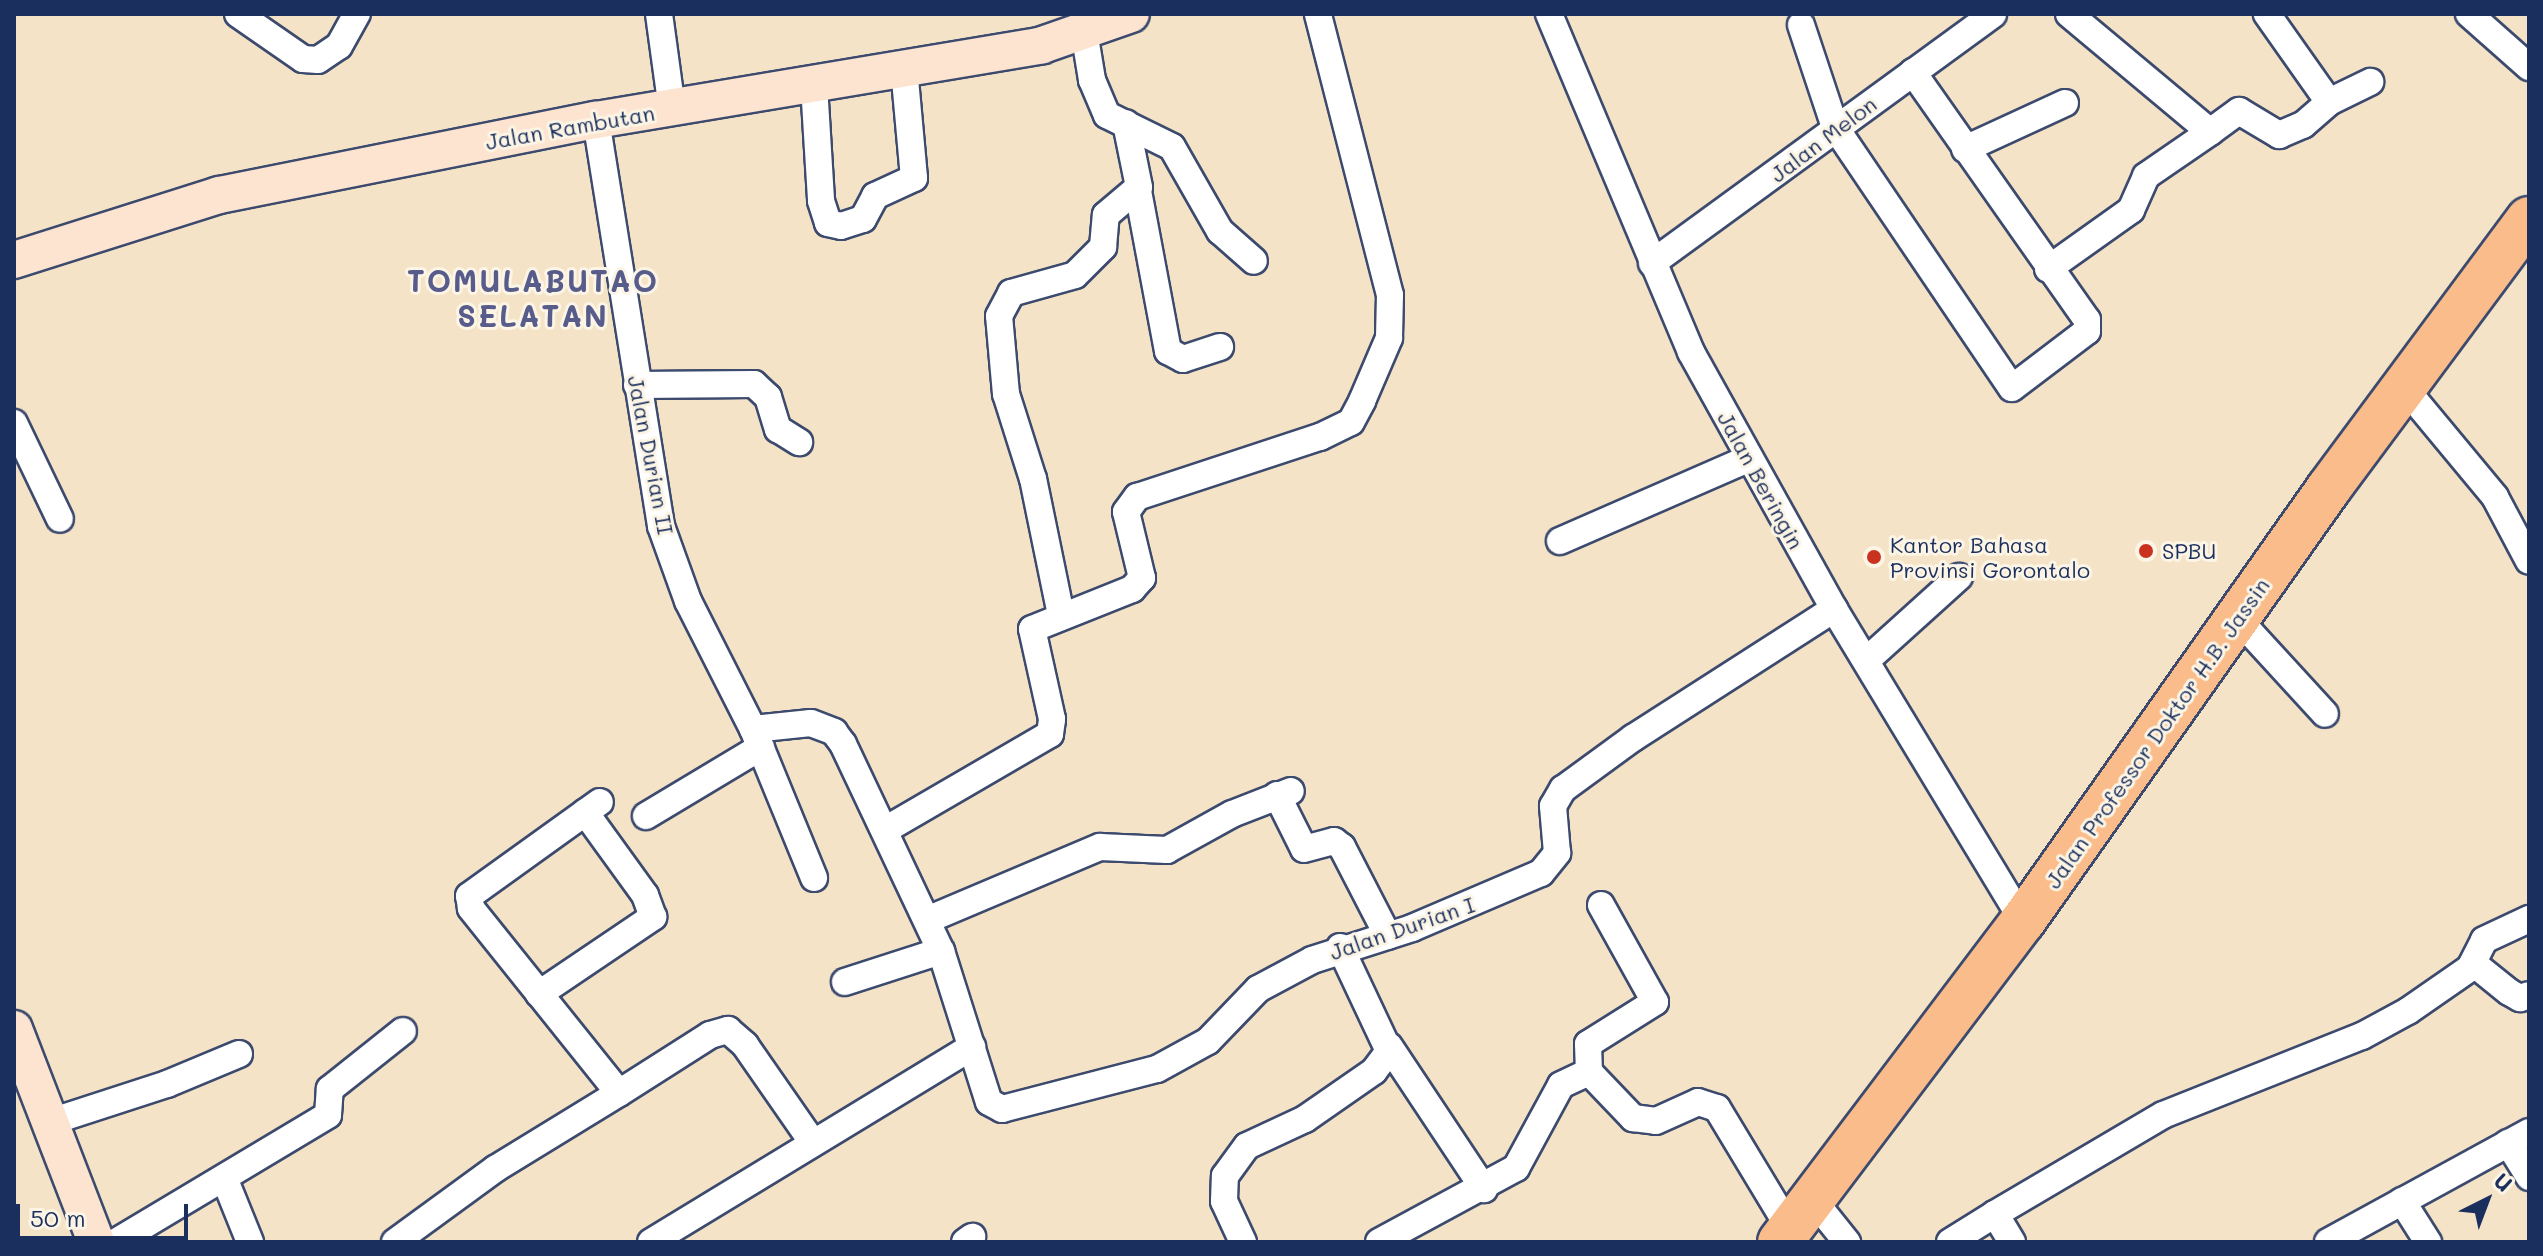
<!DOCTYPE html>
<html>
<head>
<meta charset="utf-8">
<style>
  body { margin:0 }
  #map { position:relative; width:2543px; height:1256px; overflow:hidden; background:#f4e3c7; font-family:Mali,sans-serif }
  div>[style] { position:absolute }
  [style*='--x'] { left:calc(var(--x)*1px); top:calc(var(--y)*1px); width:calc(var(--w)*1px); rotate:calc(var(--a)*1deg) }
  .roads { filter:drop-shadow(2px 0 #3c4a6e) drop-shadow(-2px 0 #3c4a6e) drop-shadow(0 2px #3c4a6e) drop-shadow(0 -2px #3c4a6e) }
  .street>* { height:26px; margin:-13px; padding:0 13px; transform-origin:13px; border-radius:13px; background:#fff }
  .secondary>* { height:36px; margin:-18px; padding:0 18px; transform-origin:18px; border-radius:18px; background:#fde4d0 }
  .highway>* { height:44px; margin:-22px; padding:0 22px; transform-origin:22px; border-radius:22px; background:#f9bc8a }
  .dots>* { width:22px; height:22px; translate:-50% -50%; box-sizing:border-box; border:4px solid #fcf5e5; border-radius:50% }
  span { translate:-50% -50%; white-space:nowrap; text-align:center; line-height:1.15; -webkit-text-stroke:6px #fcf5e5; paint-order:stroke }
  .street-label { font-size:22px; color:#1b2f5e }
  .poi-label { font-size:22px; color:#1b2f5e }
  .left { translate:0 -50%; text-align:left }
  .district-label { font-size:30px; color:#585c8b; font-weight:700; letter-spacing:2px }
  .frame { position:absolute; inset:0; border:16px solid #1b2f5e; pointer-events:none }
  .north { position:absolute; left:2447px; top:1160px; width:80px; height:80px; -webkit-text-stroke:6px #fcf5e5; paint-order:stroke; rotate:42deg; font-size:22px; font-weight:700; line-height:32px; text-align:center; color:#1b2f5e }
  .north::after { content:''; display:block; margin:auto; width:28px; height:36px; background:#1b2f5e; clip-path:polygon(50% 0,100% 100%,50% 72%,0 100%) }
  .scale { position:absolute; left:16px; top:1204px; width:172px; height:36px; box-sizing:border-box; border:4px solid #1b2f5e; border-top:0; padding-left:10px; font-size:24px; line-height:28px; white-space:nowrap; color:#1b2f5e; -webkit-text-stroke:6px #fcf5e5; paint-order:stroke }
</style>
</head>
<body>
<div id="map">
  <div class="roads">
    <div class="street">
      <div style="--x:238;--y:14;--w:79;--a:34.7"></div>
      <div style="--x:303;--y:59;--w:15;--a:4"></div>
      <div style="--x:318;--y:60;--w:25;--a:-34"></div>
      <div style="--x:339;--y:46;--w:37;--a:-61"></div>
      <div style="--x:659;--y:14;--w:96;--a:82.2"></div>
      <div style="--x:1549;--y:14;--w:367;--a:67.2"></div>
      <div style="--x:1691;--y:352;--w:294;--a:60.9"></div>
      <div style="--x:1834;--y:609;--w:365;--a:58.8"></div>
      <div style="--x:2069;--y:14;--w:184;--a:39.9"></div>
      <div style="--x:2210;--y:132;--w:36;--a:-36"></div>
      <div style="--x:2239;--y:111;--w:47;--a:31"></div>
      <div style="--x:2279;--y:135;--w:26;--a:-23"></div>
      <div style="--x:2303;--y:125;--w:35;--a:-41"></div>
      <div style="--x:2329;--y:102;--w:108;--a:-125.2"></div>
      <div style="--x:2469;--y:14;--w:80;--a:41.5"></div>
      <div style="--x:1801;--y:25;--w:108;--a:71.6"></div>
      <div style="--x:1835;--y:127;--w:315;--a:55.9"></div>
      <div style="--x:2012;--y:388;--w:94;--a:-37.2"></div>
      <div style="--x:2087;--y:331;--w:11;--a:-90"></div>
      <div style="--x:2087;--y:320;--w:303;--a:-125.1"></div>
      <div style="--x:1084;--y:31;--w:50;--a:80.7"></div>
      <div style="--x:1092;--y:80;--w:38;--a:67"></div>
      <div style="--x:1107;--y:115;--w:72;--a:26.2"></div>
      <div style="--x:1172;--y:147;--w:97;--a:60.3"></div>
      <div style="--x:1220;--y:231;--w:45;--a:41.4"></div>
      <div style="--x:814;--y:85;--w:116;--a:86.5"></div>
      <div style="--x:821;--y:201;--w:23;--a:72"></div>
      <div style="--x:828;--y:223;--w:13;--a:13"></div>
      <div style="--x:841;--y:226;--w:23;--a:-18"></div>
      <div style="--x:863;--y:219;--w:26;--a:-62"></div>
      <div style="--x:875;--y:196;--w:43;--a:-24.8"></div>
      <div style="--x:914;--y:178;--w:109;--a:-95.2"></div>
      <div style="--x:2329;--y:102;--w:46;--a:-26"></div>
      <div style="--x:596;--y:120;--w:411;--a:80.9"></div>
      <div style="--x:661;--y:526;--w:80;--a:70.2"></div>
      <div style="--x:688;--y:601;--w:144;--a:63.1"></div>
      <div style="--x:753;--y:729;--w:58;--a:-5.9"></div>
      <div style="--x:811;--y:723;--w:25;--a:21"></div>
      <div style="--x:834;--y:732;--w:15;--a:53"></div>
      <div style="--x:843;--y:744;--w:229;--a:64.7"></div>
      <div style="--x:941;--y:951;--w:158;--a:72.4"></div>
      <div style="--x:989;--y:1102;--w:15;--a:28"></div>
      <div style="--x:1002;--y:1109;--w:160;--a:-14.5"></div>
      <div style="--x:1157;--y:1069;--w:58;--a:-28.8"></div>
      <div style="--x:1208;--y:1041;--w:72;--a:-46.1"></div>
      <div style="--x:1258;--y:989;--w:61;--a:-28.2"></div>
      <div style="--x:1312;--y:960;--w:105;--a:-17.7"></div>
      <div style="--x:1412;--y:928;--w:140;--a:-23.1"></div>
      <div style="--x:1541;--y:873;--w:26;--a:-51"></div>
      <div style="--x:1557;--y:853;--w:47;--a:-94.9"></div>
      <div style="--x:1553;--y:806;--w:20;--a:-60"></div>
      <div style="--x:1563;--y:789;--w:87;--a:-36.1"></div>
      <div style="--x:1633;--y:738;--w:239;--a:-32.7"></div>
      <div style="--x:1965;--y:149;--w:110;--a:-24.7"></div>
      <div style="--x:1138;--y:191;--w:163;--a:79.4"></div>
      <div style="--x:1168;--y:351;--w:17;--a:28"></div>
      <div style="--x:1183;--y:359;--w:39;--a:-18"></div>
      <div style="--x:1652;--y:263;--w:422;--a:-36.1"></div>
      <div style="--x:2048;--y:269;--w:102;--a:-35.4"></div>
      <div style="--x:2131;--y:210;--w:37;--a:-66"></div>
      <div style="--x:2146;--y:176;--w:78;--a:-34.5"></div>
      <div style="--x:637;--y:385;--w:117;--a:-0.5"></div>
      <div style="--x:754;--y:384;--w:19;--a:43"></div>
      <div style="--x:768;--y:397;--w:34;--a:73"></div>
      <div style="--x:778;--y:429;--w:25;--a:32"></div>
      <div style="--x:2403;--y:386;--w:144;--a:50.3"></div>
      <div style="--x:2495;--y:497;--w:72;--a:62"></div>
      <div style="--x:14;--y:423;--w:106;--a:64.4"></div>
      <div style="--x:1560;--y:541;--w:205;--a:-23.6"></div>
      <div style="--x:1061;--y:615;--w:139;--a:-101.6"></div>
      <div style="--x:1033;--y:479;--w:89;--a:-107.6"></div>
      <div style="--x:1006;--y:394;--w:78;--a:-95.1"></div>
      <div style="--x:999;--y:316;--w:26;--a:-62"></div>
      <div style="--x:1011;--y:293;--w:66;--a:-15.7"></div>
      <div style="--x:1075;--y:275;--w:40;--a:-45"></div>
      <div style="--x:1103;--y:247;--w:32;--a:-85"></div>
      <div style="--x:1106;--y:215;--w:43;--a:-40.3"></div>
      <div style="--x:1139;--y:187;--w:65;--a:-101.5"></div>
      <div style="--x:2239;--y:620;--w:127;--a:47.5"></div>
      <div style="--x:1867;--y:660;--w:124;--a:-42.1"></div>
      <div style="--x:753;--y:729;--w:161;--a:67.7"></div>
      <div style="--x:1277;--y:795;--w:60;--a:63.4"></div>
      <div style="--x:1304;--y:849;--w:31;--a:-15"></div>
      <div style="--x:1334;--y:841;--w:10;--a:37"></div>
      <div style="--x:1342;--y:847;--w:100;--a:62.7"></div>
      <div style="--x:646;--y:816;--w:134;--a:-31"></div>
      <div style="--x:885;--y:830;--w:191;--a:-30.2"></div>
      <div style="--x:1050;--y:734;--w:15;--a:-82"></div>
      <div style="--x:1052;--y:719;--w:92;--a:-102.5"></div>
      <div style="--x:1032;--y:629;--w:108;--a:-21.8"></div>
      <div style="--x:1132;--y:589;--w:15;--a:-48"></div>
      <div style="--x:1142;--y:578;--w:68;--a:-103.6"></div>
      <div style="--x:1126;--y:512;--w:19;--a:-54"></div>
      <div style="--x:1137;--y:497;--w:193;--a:-18.2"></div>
      <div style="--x:1320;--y:437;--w:34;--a:-26"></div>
      <div style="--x:1351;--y:422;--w:24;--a:-62"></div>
      <div style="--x:1362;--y:401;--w:69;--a:-66.8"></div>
      <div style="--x:1389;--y:338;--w:43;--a:-88.7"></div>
      <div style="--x:1390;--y:295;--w:290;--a:-104.4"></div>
      <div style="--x:1601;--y:905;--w:111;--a:60.9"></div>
      <div style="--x:1655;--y:1002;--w:79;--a:147.9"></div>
      <div style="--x:1588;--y:1044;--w:28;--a:88"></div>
      <div style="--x:1589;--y:1072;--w:64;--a:46.3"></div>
      <div style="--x:1633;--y:1118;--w:23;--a:7"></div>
      <div style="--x:1656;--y:1121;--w:46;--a:-24.3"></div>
      <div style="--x:1698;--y:1102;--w:20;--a:18"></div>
      <div style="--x:1717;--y:1108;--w:141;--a:58.9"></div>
      <div style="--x:927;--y:920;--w:188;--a:-22.9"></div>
      <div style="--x:1100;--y:847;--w:67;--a:2.6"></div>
      <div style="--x:1167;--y:850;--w:74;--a:-29"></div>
      <div style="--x:1232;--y:814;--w:63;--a:-21.3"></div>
      <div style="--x:2473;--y:963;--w:46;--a:38.9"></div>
      <div style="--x:2509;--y:992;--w:13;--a:29"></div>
      <div style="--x:2520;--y:998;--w:9;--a:-18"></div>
      <div style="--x:845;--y:982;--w:101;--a:-17.9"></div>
      <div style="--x:539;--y:994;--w:138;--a:-34"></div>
      <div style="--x:653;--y:917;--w:23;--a:-110"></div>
      <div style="--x:645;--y:895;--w:102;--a:-125.9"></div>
      <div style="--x:1389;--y:1046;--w:172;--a:56.4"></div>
      <div style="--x:619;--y:1093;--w:108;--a:-32.5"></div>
      <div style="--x:710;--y:1035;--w:19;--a:-16"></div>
      <div style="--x:728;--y:1030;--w:23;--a:41"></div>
      <div style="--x:745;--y:1045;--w:119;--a:55.2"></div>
      <div style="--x:50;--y:1122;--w:123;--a:-18"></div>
      <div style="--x:167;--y:1084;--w:78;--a:-22.6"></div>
      <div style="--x:2508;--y:1143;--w:40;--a:58"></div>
      <div style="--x:225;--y:1180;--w:67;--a:68"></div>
      <div style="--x:1814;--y:1201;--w:53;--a:51.2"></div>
      <div style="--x:2402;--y:1201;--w:49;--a:57.6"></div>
      <div style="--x:116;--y:1242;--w:247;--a:-30.9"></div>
      <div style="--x:328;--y:1115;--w:26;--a:-86"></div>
      <div style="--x:330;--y:1089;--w:93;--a:-38.5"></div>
      <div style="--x:395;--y:1242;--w:124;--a:-36.1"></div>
      <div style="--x:495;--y:1169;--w:145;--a:-31.5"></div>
      <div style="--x:619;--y:1093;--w:237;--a:-128.7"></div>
      <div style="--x:471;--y:908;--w:12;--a:-99"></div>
      <div style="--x:469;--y:896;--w:161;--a:-35.7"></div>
      <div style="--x:651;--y:1242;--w:376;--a:-31.3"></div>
      <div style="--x:965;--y:1242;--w:9;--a:-36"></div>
      <div style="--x:1243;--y:1242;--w:45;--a:-114.9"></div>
      <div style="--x:1224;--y:1201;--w:25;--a:-88"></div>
      <div style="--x:1225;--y:1176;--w:37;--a:-54"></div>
      <div style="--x:1247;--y:1146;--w:64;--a:-25"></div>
      <div style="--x:1305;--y:1119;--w:84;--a:-34.8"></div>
      <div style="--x:1374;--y:1071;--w:25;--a:-53"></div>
      <div style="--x:1389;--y:1051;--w:115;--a:-115.2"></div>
      <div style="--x:1379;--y:1242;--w:156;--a:-28.4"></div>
      <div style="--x:1516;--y:1168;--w:94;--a:-61.5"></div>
      <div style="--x:1561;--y:1085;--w:31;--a:-25"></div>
      <div style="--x:1950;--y:1242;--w:53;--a:-31.9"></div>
      <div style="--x:2012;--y:1242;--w:33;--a:-121"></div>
      <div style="--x:1995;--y:1214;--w:195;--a:-30.5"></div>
      <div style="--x:2163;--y:1115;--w:214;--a:-21.7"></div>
      <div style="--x:2362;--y:1036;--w:52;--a:-28.5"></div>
      <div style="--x:2408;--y:1011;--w:75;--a:-34.7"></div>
      <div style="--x:2470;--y:968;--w:31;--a:-63"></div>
      <div style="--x:2484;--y:940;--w:50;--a:-25"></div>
      <div style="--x:2328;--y:1242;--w:229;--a:-28.7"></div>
    </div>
    <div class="secondary">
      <div style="--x:14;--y:260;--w:215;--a:-17.6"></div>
      <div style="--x:219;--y:195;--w:384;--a:-11.3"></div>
      <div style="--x:596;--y:120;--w:452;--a:-9.5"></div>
      <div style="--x:1042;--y:45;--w:94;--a:-19.2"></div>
      <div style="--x:14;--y:1029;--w:228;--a:68.9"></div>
    </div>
    <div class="highway">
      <div style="--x:1780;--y:1242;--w:403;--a:-52.9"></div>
      <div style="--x:2023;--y:921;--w:530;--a:-54.75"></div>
      <div style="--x:2329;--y:488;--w:335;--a:-53.4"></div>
    </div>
  </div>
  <div class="dots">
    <div style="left:2146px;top:551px;background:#c8321e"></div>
    <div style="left:1874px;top:557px;background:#c8321e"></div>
  </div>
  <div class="street-label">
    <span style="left:570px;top:127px;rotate:-10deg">Jalan Rambutan</span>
    <span style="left:1823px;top:139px;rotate:-37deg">Jalan Melon</span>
    <span style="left:651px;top:455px;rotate:79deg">Jalan Durian II</span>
    <span style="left:1761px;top:480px;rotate:61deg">Jalan Beringin</span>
    <span style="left:2157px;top:733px;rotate:-55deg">Jalan Professor Doktor H.B. Jassin</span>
    <span style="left:1402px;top:928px;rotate:-19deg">Jalan Durian I</span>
  </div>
  <div class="poi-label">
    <span class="left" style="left:1890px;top:557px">Kantor Bahasa<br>Provinsi Gorontalo</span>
    <span class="left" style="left:2162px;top:551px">SPBU</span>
  </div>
  <div class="district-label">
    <span style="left:533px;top:297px">TOMULABUTAO<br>SELATAN</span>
  </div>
  <div class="frame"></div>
  <div class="north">U</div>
  <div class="scale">50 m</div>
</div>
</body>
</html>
